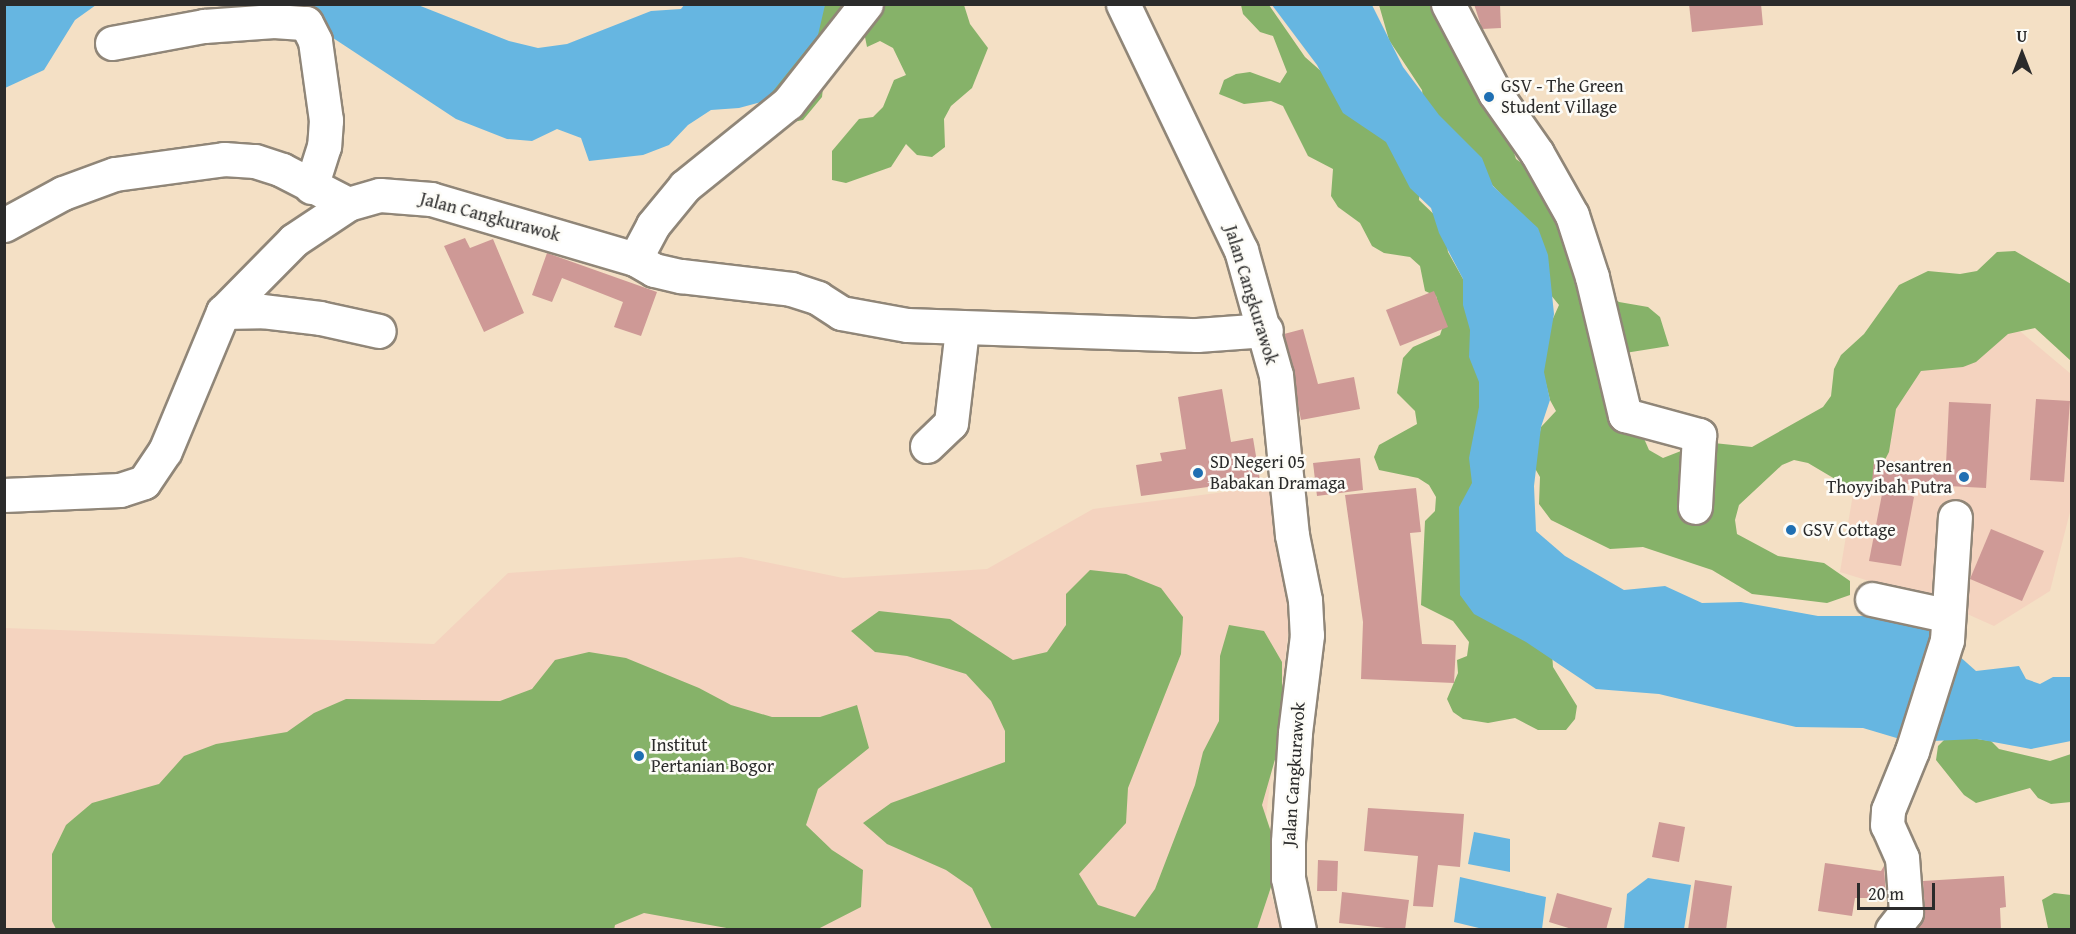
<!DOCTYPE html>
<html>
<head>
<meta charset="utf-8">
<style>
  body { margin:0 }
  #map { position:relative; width:2076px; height:934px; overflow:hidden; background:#f4e0c5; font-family:"Gentium Book Plus",serif }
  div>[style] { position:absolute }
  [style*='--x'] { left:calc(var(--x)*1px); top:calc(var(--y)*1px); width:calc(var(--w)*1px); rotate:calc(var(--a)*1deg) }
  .built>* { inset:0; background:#f4d3bf }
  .forest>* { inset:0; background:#86b269 }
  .water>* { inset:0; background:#66b6e1 }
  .building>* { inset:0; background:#ce9996 }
  .roads { filter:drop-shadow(2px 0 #908678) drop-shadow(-2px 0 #908678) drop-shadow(0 2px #908678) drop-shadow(0 -2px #908678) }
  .minor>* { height:33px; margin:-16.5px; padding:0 16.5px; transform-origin:16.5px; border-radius:16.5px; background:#fff }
  .dots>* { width:16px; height:16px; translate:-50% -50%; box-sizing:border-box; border:3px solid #fdfcf7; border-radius:50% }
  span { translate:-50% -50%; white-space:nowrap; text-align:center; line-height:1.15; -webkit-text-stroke:5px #fdfcf7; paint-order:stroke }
  .poi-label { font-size:18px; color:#2b2b2b }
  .left { translate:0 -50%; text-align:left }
  .right { translate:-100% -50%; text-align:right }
  .street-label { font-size:18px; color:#2b2b2b }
  .frame { position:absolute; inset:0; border:6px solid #2b2b2b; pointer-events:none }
  .north { position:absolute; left:1992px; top:24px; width:60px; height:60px; -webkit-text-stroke:4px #fdfcf7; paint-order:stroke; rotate:0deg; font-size:16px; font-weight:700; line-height:24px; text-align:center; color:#2b2b2b }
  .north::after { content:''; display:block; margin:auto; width:21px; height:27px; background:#2b2b2b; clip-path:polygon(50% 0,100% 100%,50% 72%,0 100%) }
  .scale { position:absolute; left:1857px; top:883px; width:78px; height:27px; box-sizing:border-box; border:3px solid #2b2b2b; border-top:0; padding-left:8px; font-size:18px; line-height:21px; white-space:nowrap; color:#2b2b2b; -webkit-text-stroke:4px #fdfcf7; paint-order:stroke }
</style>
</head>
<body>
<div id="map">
  <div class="built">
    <div style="clip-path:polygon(1944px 327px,2021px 332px,2071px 374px,2071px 508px,2050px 591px,1994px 626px,1947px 605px,1840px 572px,1861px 446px)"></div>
    <div style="clip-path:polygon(1271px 486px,1292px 601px,1260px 867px,1284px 929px,5px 930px,5px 628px,434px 644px,508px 573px,741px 557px,843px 578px,987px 569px,1093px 509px)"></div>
  </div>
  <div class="forest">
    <div style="clip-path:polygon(809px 5px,964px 5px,970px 24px,988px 48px,972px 88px,951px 106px,944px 119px,945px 147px,932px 157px,917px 155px,906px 144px,891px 167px,846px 183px,832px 180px,832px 151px,859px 119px,873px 117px,883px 107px,894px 80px,906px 75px,893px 48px,880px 41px,867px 47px,859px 7px,825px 71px,822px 97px,803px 120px,774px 126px,760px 120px,758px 90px)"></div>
    <div style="clip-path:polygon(1241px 5px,1269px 5px,1305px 57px,1390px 132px,1420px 185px,1419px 200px,1444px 224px,1448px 252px,1463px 279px,1551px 638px,1553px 667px,1577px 706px,1575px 719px,1566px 730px,1538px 730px,1515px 718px,1488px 723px,1463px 719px,1453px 712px,1447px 699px,1458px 673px,1457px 660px,1467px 656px,1469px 642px,1453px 621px,1421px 605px,1425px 521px,1435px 511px,1436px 497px,1429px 485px,1418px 478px,1379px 470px,1374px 457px,1379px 445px,1417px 424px,1415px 411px,1397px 393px,1403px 358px,1413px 347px,1440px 335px,1444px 323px,1436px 296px,1425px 291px,1420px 266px,1410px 257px,1384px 253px,1372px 246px,1360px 223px,1338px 207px,1331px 196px,1333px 169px,1308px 156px,1283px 106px,1271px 101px,1244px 104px,1219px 94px,1224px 80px,1236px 74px,1250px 72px,1280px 83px,1287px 72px,1273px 36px,1260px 32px,1243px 14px)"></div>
    <div style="clip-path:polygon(1379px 5px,1435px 5px,1511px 143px,1516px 159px,1565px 196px,1605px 292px,1619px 302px,1648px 307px,1660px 317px,1669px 346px,1625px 353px,1642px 434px,1649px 450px,1663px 458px,1704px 442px,1752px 447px,1823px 407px,1831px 396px,1834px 369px,1841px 355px,1864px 334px,1899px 285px,1928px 271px,1960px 274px,1977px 271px,1997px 252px,2015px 251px,2071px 284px,2071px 361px,2035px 328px,2008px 334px,1976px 362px,1963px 367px,1921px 371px,1896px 409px,1889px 452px,1870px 489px,1857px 492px,1808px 463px,1794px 460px,1782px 465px,1739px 505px,1735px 520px,1737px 534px,1778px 556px,1824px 563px,1850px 581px,1850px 595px,1827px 603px,1752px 594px,1712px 570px,1643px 547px,1610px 549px,1551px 520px,1539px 504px,1540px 477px,1533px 465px,1541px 427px,1556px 411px,1550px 400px,1538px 352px,1559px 305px,1541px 283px,1502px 195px,1425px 116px,1422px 90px,1389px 40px)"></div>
    <div style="clip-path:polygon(1090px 570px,1126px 574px,1161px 588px,1183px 617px,1181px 654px,1128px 788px,1126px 823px,1079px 874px,1098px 905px,1135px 917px,1155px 889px,1195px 785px,1203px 752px,1219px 721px,1220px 656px,1229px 625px,1264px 631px,1282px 662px,1282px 735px,1262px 805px,1274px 841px,1274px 878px,1257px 929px,992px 929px,972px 888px,946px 870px,887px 844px,863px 823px,891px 803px,1005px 762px,1005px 731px,991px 701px,966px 674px,907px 656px,875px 652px,851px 631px,879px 611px,950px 619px,1013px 660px,1047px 652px,1066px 625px,1066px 594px)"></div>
    <div style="clip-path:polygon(589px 652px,626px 658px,699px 688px,731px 705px,772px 717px,820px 717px,857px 705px,869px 748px,818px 789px,806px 825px,832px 850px,863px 870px,861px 907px,816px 930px,732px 929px,644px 913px,615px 925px,614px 930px,56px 929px,52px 921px,52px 854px,66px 825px,92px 803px,159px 784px,184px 756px,216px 744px,287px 732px,314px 713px,346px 699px,500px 701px,532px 689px,555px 660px)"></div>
    <div style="clip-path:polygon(1949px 735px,1991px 741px,1999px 749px,2050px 761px,2071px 754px,2071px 802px,2051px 804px,2038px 798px,2030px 788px,1976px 803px,1964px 795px,1936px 760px,1938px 746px)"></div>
    <div style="clip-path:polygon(2054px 893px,2071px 895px,2071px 929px,2048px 928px,2042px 900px)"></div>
  </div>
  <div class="water">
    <div style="clip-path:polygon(4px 5px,5px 4px,96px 5px,75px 20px,44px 70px,5px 88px)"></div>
    <div style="clip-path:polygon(283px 5px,418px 5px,509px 41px,538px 48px,567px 44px,651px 11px,681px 9px,684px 5px,825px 5px,818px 35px,765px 101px,739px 108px,711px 110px,688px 125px,669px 145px,643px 155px,589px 161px,581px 138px,557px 129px,532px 141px,507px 139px,456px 119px)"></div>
    <div style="clip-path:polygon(1272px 5px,1372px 5px,1403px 67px,1439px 115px,1482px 158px,1493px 186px,1538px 228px,1548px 255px,1554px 314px,1544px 372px,1550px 400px,1541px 427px,1534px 486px,1536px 531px,1565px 556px,1624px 590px,1665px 586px,1702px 603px,1741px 602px,1818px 616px,1876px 616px,1931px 631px,1976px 671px,2019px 666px,2026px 679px,2040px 684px,2053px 677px,2071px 677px,2071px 741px,2031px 749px,1977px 739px,1910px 742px,1863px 728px,1796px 727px,1659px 694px,1596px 689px,1526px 642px,1474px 614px,1460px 595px,1459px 507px,1472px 483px,1469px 458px,1479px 407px,1479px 382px,1469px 357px,1470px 330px,1463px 305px,1463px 279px,1439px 233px,1431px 208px,1410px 188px,1386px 142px,1343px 113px,1317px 65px)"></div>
    <div style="clip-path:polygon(1474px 832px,1510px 839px,1510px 872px,1468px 864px)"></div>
    <div style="clip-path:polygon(1460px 877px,1546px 897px,1542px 929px,1483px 929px,1454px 922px)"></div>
    <div style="clip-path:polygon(1648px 878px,1691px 885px,1684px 929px,1624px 929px,1627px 894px)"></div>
  </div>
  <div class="building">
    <div style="clip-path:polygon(1474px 4px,1500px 4px,1501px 28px,1482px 29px)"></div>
    <div style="clip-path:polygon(1689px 4px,1761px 4px,1763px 25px,1692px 32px)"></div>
    <div style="clip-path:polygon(465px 238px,470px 248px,493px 239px,524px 313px,484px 332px,444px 246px)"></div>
    <div style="clip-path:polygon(547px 253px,657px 292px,641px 336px,614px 327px,623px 302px,562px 278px,552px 302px,532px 295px)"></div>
    <div style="clip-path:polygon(1434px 291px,1448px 327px,1400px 346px,1386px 310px)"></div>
    <div style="clip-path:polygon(1303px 329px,1318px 384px,1354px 377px,1360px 409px,1301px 420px,1284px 334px)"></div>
    <div style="clip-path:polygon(1222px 389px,1231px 442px,1253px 438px,1260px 480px,1141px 496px,1136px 465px,1162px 461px,1160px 453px,1186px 449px,1178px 397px)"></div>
    <div style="clip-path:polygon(2036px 399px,2070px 401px,2064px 482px,2030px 480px)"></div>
    <div style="clip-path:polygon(1949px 402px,1991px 404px,1986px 488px,1872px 482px,1874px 460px,1946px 464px)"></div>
    <div style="clip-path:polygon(1360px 458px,1363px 490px,1317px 496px,1313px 463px)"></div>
    <div style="clip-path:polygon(1884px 484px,1914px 497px,1901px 566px,1869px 561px)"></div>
    <div style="clip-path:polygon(1416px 488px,1421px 532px,1410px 533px,1422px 644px,1456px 645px,1454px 683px,1361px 679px,1363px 622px,1345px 495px)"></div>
    <div style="clip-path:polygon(1991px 529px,2044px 551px,2022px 601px,1970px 579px)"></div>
    <div style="clip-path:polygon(1368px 808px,1464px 814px,1460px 867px,1438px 865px,1433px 907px,1413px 906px,1418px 856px,1364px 851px)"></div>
    <div style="clip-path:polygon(1659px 822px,1685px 827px,1679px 862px,1652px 857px)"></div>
    <div style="clip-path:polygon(1318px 860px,1338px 861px,1337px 891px,1317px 891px)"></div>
    <div style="clip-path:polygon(1825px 863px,1881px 871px,1884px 866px,1886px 898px,1855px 898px,1852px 916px,1818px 911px)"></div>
    <div style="clip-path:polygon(2004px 876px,2006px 907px,2000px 908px,2001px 930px,1916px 930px,1925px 911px,1923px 881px)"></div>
    <div style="clip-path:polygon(1695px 880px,1732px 886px,1726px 930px,1688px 930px)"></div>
    <div style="clip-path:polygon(1342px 892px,1409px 900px,1405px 930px,1339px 923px)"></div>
    <div style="clip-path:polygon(1557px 893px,1612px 908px,1606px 930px,1575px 930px,1549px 922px)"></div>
  </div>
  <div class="roads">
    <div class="minor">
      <div style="--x:1123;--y:4;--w:273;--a:64.4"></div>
      <div style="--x:1241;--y:250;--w:130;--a:74.4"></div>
      <div style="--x:1276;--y:375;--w:161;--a:84.3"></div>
      <div style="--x:1292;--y:535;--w:66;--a:78.7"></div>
      <div style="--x:1305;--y:600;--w:35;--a:87"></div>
      <div style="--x:1307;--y:635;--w:99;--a:97"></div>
      <div style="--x:1295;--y:733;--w:109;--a:93.7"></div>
      <div style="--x:1288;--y:842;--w:36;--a:90"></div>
      <div style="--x:1288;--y:878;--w:53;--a:78.1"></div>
      <div style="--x:1448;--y:4;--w:101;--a:62.2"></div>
      <div style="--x:1495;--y:93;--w:73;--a:55"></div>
      <div style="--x:1537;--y:153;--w:71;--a:60.6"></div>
      <div style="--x:1572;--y:215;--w:65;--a:72.1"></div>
      <div style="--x:1592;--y:277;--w:142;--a:76.6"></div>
      <div style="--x:1625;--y:415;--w:77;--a:15.1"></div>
      <div style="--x:1699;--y:435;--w:72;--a:93.2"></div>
      <div style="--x:112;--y:43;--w:94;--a:-10.5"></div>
      <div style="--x:204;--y:26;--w:70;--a:-4.1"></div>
      <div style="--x:274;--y:21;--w:32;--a:4"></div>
      <div style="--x:306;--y:23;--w:20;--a:63"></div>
      <div style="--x:315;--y:41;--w:80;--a:82.1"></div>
      <div style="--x:326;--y:120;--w:26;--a:94"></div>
      <div style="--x:324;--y:146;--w:43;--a:107.6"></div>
      <div style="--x:4;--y:225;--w:67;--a:-28.5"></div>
      <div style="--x:63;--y:193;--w:55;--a:-20.1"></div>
      <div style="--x:115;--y:174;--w:110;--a:-7.8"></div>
      <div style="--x:224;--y:159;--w:31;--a:4"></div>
      <div style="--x:255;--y:161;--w:28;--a:18"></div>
      <div style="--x:282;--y:170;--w:74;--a:27.3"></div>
      <div style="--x:635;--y:259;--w:22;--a:30"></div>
      <div style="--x:654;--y:270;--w:28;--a:13"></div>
      <div style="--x:681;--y:276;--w:111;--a:6.7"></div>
      <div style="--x:791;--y:289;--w:28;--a:18"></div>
      <div style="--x:818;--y:298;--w:27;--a:33"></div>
      <div style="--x:841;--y:313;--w:67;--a:10.3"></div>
      <div style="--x:907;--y:325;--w:290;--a:2"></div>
      <div style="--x:1197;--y:335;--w:69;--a:-4.1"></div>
      <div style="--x:223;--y:312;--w:39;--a:-1"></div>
      <div style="--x:262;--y:311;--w:58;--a:6.9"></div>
      <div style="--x:320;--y:318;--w:60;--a:12.4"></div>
      <div style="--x:927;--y:446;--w:33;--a:-44"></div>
      <div style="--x:951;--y:423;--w:95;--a:-83.3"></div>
      <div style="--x:4;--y:495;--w:116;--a:-2.5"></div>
      <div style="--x:120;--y:490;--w:25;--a:-18"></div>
      <div style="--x:144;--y:482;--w:37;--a:-56"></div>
      <div style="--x:165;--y:451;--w:151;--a:-67.4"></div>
      <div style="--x:223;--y:312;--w:101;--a:-45.4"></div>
      <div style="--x:294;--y:240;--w:65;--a:-33.7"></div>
      <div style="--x:348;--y:204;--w:33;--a:-16"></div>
      <div style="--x:380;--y:195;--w:51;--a:4.5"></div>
      <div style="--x:431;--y:199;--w:213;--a:16.4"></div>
      <div style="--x:635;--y:259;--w:38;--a:-62"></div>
      <div style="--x:653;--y:225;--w:50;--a:-50.6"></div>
      <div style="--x:685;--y:186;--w:132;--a:-38.9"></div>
      <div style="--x:788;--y:103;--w:126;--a:-51.8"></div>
      <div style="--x:1872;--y:599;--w:76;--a:12.2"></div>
      <div style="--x:1892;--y:930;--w:23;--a:-52"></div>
      <div style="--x:1906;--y:912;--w:54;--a:-94.2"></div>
      <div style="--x:1902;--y:858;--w:36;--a:-114"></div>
      <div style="--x:1887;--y:825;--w:15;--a:-86"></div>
      <div style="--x:1888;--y:810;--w:64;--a:-67.9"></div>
      <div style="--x:1912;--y:751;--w:116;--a:-72.5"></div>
      <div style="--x:1947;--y:640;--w:123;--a:-86.3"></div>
    </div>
  </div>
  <div class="dots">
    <div style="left:1489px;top:97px;background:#1f6fb2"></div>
    <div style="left:1198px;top:473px;background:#1f6fb2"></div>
    <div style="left:1964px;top:477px;background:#1f6fb2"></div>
    <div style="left:1791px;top:530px;background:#1f6fb2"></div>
    <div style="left:639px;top:756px;background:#1f6fb2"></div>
  </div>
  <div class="poi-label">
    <span class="left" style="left:1501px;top:97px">GSV - The Green<br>Student Village</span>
    <span class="left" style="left:1210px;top:473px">SD Negeri 05<br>Babakan Dramaga</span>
    <span class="right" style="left:1952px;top:477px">Pesantren<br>Thoyyibah Putra</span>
    <span class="left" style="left:1803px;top:530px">GSV Cottage</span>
    <span class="left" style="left:651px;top:756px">Institut<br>Pertanian Bogor</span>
  </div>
  <div class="street-label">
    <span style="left:490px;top:217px;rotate:15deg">Jalan Cangkurawok</span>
    <span style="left:1251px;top:295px;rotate:73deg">Jalan Cangkurawok</span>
    <span style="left:1294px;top:774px;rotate:-86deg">Jalan Cangkurawok</span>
  </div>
  <div class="frame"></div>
  <div class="north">U</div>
  <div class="scale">20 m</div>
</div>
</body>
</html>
